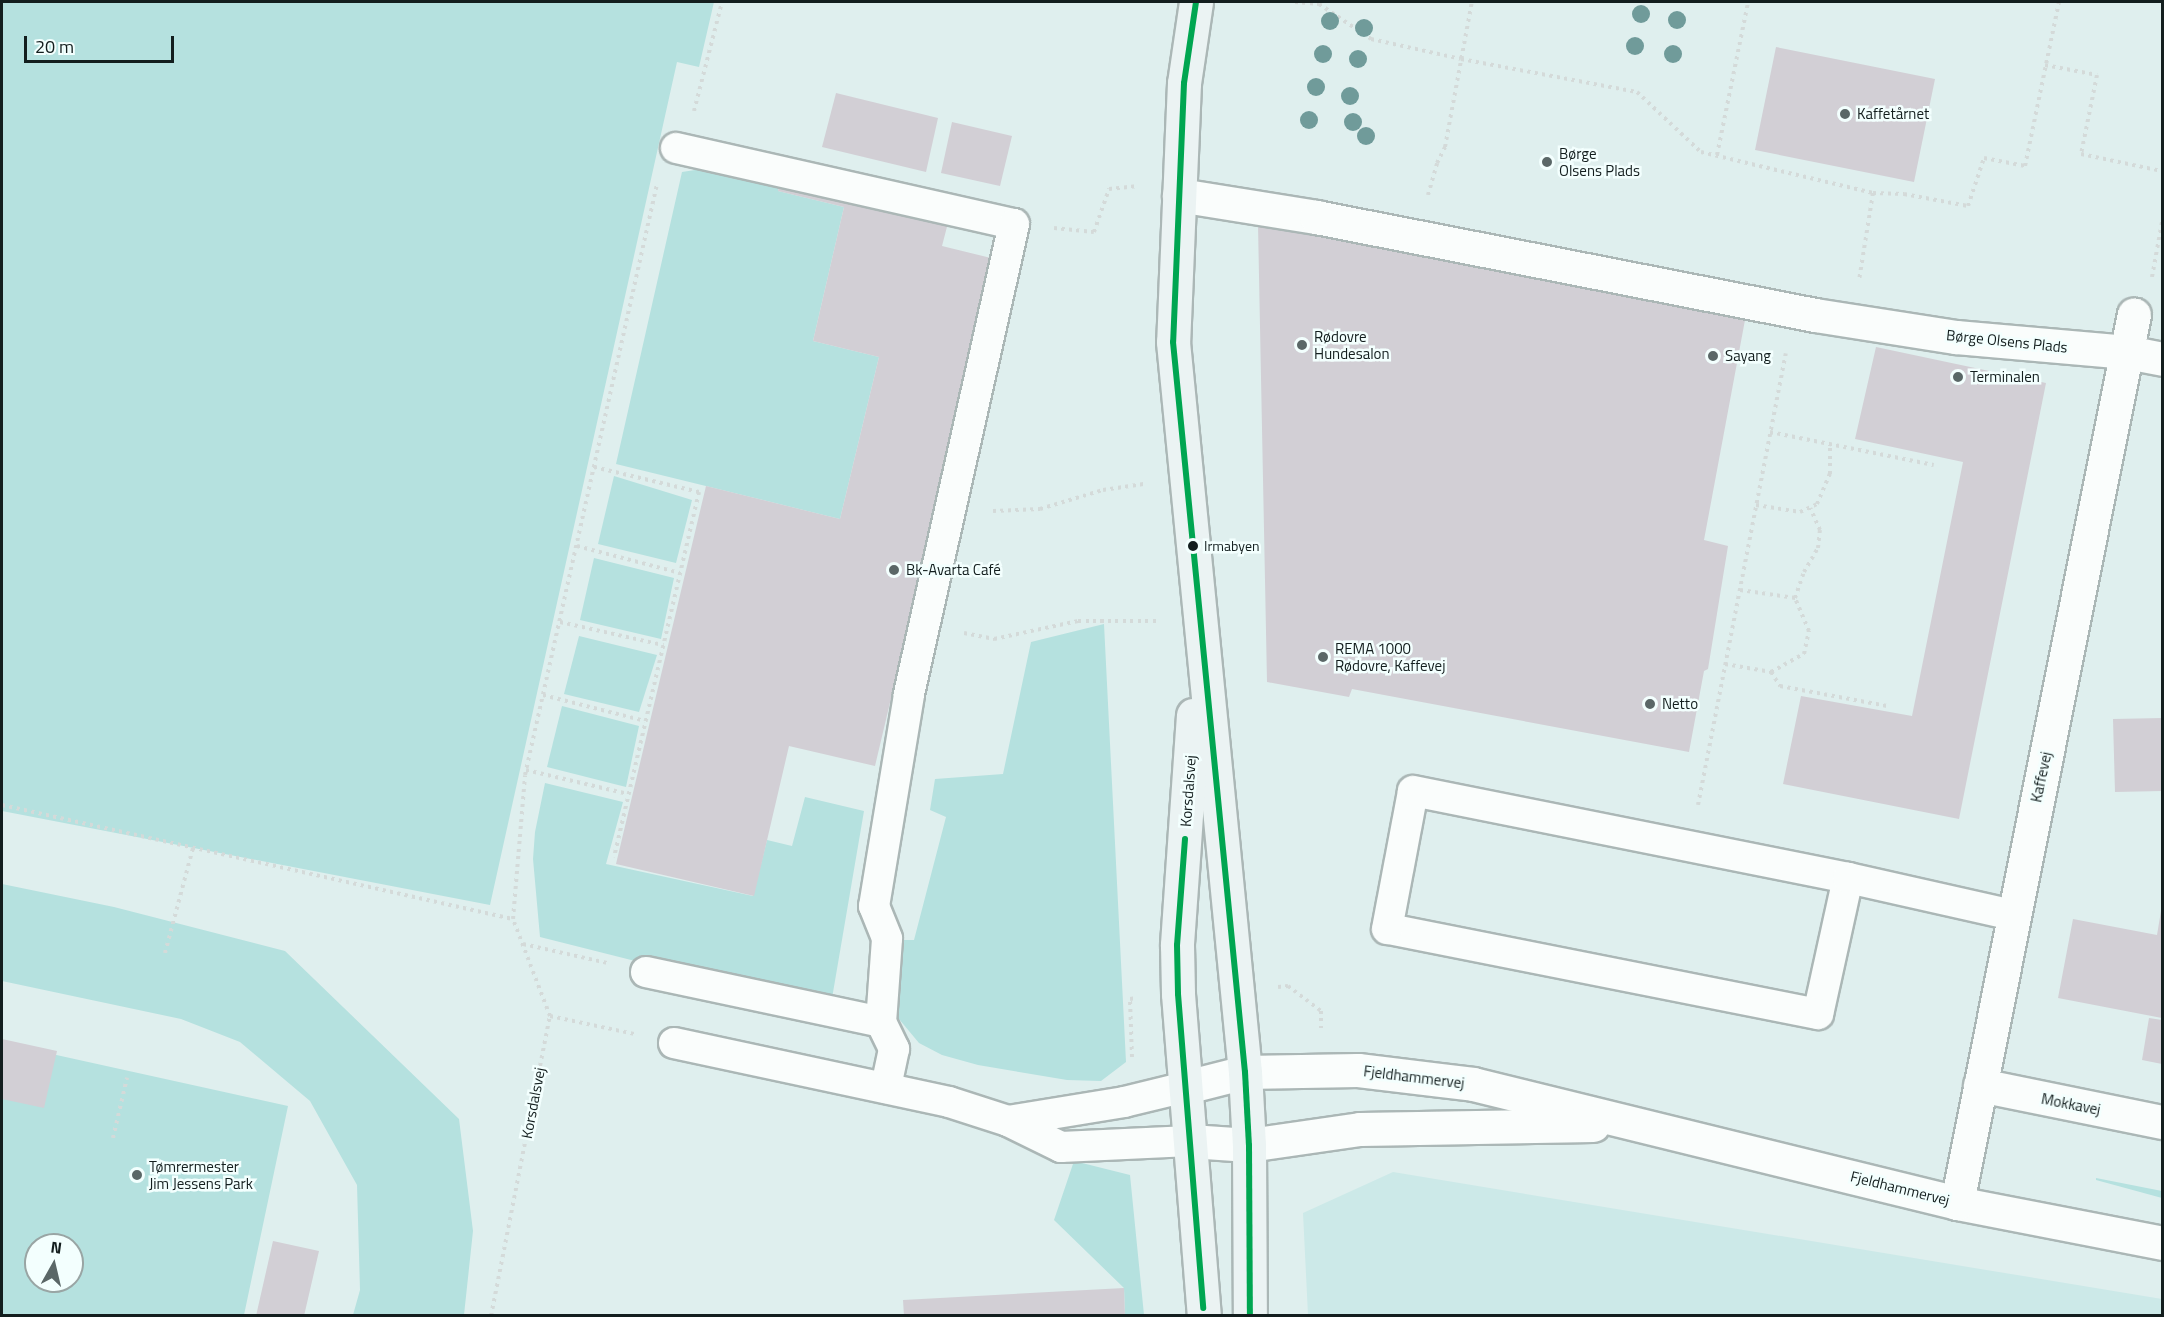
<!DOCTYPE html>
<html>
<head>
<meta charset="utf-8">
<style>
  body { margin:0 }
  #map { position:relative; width:2164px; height:1317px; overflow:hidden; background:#dfefee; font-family:"Titillium Web",sans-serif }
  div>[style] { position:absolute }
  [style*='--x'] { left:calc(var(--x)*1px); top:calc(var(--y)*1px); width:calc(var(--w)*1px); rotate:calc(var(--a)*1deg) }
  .built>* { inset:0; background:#cce9e8 }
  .green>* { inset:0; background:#b5e1df }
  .building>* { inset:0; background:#d2cfd5 }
  .path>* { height:4px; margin-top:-2px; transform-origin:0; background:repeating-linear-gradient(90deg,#d4dad9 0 3px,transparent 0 7.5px) }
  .roads { filter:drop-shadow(2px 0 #abb7b6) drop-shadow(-2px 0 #abb7b6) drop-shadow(0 2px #abb7b6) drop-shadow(0 -2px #abb7b6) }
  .lane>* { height:30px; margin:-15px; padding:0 15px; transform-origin:15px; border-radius:15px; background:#fafdfc }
  .street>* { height:33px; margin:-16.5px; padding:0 16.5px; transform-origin:16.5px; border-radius:16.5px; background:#fafdfc }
  .secondary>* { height:33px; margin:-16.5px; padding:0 16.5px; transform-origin:16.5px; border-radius:16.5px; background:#ebf3f3 }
  .bus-1>* { height:6px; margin:-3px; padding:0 3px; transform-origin:3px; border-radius:3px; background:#00a651 }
  .trees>* { width:18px; height:18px; margin:-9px; border-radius:50%; background:#709b9a }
  .dots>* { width:16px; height:16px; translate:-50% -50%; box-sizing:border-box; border:3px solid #f3fffe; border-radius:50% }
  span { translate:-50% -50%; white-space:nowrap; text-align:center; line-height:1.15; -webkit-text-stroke:5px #f3fffe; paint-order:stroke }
  .bus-label { font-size:14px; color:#131e1e }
  .left { translate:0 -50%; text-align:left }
  .poi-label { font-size:15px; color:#131e1e }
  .street-label { font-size:15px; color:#131e1e }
  .frame { position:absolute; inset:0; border:3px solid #131e1e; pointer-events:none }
  .north { position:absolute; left:24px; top:1233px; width:60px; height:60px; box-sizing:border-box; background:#f3fffe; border:2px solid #99a5a4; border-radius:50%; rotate:8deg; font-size:16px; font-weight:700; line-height:24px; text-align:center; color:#131e1e }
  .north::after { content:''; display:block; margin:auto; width:21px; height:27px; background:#5a6767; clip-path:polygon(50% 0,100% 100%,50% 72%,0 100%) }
  .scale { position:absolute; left:24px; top:36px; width:150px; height:27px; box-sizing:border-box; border:3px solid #131e1e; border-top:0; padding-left:8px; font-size:18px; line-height:21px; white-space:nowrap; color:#131e1e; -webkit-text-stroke:4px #f3fffe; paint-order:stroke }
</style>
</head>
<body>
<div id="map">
  <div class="built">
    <div style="clip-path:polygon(1393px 1172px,2162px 1299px,2162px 1315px,1308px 1315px,1303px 1213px)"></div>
  </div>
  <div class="green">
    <div style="clip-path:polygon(2px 2px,714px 2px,699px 67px,677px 62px,490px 905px,2px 811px)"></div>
    <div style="clip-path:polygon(708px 168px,781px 178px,778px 191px,844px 207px,813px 341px,879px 357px,840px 519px,616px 464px,682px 172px)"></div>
    <div style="clip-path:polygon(614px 476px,692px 500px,676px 563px,598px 544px)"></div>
    <div style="clip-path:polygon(594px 558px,674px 578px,661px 639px,580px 620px)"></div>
    <div style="clip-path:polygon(1104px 624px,1126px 1062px,1101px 1081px,1067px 1080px,978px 1065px,942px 1055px,919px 1043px,894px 1013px,892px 967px,904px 940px,914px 940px,946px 817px,930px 810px,935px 779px,1003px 774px,1031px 642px)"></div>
    <div style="clip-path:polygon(579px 636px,657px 655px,639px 712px,564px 694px)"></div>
    <div style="clip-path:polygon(562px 706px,639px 726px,626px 787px,547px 767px)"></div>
    <div style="clip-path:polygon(545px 783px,623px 802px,606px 864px,753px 896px,767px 840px,792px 846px,805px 797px,864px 811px,830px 1010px,540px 937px,533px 859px,535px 832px)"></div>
    <div style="clip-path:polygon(2px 884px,114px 907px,285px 951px,459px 1119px,473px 1231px,464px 1315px,353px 1315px,360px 1290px,357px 1185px,310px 1101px,240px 1042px,181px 1019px,2px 981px)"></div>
    <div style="clip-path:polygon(evenodd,2px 1043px,288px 1106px,244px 1315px,2px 1316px,2px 1043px,36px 1245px,72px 1245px,72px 1281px,36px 1281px,36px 1245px)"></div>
    <div style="clip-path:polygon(1074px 1161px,1130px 1175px,1144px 1315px,1125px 1315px,1124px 1288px,1054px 1220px)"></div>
    <div style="clip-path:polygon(2096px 1178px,2162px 1191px,2162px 1198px,2096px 1180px)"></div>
  </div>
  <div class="building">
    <div style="clip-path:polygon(1776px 47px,1935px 79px,1914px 182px,1755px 150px)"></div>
    <div style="clip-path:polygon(836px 93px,938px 118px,926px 172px,822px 147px)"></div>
    <div style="clip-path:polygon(952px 122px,1012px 136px,1000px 186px,941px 173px)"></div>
    <div style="clip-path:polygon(781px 178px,949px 219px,942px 246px,995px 259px,875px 766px,789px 746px,754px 896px,616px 864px,706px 486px,840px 519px,879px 357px,813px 341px,844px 207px,778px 191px)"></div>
    <div style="clip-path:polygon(1258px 225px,1745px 320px,1704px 540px,1728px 546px,1708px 669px,1704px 671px,1689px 752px,1352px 689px,1349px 697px,1267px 682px)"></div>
    <div style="clip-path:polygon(1876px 347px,2046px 383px,1959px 819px,1783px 784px,1801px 696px,1912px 716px,1963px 462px,1855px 439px)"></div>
    <div style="clip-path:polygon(2162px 718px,2162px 791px,2115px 792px,2113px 719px)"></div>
    <div style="clip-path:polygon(2161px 911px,2162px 1018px,2058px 998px,2073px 919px,2157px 935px)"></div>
    <div style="clip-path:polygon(2149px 1018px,2162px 1020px,2162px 1064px,2142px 1060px)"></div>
    <div style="clip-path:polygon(2px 1039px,57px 1051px,44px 1108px,2px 1099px)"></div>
    <div style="clip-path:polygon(273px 1241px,319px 1251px,304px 1316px,256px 1316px)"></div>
    <div style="clip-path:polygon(1124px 1288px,1125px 1316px,904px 1316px,903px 1300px)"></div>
  </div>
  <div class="path">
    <div style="--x:1295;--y:2;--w:24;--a:5"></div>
    <div style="--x:1319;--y:4;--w:63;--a:33.9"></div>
    <div style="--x:1371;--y:39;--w:92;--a:12.5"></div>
    <div style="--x:1461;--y:59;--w:179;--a:10.6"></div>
    <div style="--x:1637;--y:92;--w:88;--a:43.2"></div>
    <div style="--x:1701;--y:152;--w:177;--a:13.4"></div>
    <div style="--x:1873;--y:193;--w:88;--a:99.1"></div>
    <div style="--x:2045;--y:65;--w:53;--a:10.9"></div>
    <div style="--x:2097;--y:75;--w:81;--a:101.4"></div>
    <div style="--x:2081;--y:154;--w:83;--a:11.9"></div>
    <div style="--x:694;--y:111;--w:113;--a:-75.6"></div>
    <div style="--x:1717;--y:155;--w:156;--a:-78.5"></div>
    <div style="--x:1873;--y:193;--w:31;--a:2"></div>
    <div style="--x:1904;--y:194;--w:65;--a:10.6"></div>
    <div style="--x:1968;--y:206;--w:51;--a:-71.6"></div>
    <div style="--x:1984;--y:158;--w:42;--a:11"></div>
    <div style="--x:2025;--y:166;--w:167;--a:-78.3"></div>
    <div style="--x:1428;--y:195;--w:33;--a:-74"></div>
    <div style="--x:1437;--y:163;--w:18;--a:-63"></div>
    <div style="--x:1445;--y:147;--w:147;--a:-79.5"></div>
    <div style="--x:1054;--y:228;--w:40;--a:5.7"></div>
    <div style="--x:1094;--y:232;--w:46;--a:-70.8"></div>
    <div style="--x:1109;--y:189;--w:27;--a:-6"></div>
    <div style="--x:2152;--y:277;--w:56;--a:-79.7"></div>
    <div style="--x:1770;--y:432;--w:167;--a:11.4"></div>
    <div style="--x:594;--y:467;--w:108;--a:13.4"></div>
    <div style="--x:699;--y:492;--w:375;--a:103.1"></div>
    <div style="--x:1756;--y:505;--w:45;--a:9"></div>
    <div style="--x:1800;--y:512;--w:19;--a:-25"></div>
    <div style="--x:1817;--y:504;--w:33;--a:-67"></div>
    <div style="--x:1830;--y:474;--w:30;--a:-90"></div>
    <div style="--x:993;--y:511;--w:47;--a:-2.4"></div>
    <div style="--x:1040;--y:509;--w:66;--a:-16.8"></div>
    <div style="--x:1103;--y:490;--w:41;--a:-8.3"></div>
    <div style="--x:577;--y:546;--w:106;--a:14.7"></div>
    <div style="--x:1740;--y:590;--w:56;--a:8.3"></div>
    <div style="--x:560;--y:622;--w:106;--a:12.6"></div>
    <div style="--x:964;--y:633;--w:31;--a:11"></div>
    <div style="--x:994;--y:639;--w:86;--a:-12.1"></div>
    <div style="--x:1078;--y:621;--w:80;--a:0"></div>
    <div style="--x:1725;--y:664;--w:47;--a:9.9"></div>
    <div style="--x:1771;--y:672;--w:38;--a:-29"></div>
    <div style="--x:1804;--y:654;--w:24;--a:-78"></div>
    <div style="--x:1809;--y:631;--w:36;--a:-113"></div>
    <div style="--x:1795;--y:598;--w:28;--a:-71"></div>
    <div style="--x:1804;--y:572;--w:28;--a:-60"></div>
    <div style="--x:1818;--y:548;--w:18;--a:-84"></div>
    <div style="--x:1820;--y:530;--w:24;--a:-114"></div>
    <div style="--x:1771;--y:672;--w:17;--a:57"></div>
    <div style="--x:1780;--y:686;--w:109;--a:10.6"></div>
    <div style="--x:543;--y:695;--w:105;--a:14.3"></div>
    <div style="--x:526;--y:770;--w:105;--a:13.2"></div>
    <div style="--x:2;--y:805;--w:524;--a:12.58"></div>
    <div style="--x:1698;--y:805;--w:460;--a:-79"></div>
    <div style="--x:523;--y:944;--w:86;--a:12.7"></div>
    <div style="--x:165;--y:953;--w:109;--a:-75.1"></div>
    <div style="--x:1278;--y:987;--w:10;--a:-6"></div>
    <div style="--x:1288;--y:986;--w:41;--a:37.1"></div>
    <div style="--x:1321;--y:1011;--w:17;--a:90"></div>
    <div style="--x:550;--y:1016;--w:104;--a:-110.9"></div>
    <div style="--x:513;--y:919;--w:144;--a:-85.2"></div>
    <div style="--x:525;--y:775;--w:606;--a:-77.41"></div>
    <div style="--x:1132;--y:1057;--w:58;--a:-92"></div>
    <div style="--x:1130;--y:999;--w:6;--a:-9"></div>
    <div style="--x:113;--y:1138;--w:62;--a:-76.9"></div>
    <div style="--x:491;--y:1316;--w:306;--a:-78.9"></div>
    <div style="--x:550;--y:1016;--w:87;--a:12"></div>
  </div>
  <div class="roads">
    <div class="lane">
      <div style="--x:676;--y:148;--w:346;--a:12.7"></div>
      <div style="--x:1014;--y:224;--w:483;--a:102.6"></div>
      <div style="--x:909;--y:695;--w:214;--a:99.4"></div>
      <div style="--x:874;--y:906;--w:35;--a:68"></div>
      <div style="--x:887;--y:939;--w:83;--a:94.1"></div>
      <div style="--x:881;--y:1022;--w:30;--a:64"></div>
      <div style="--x:894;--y:1049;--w:40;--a:102"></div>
      <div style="--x:1848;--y:878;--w:139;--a:102.4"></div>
      <div style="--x:1818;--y:1014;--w:439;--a:-168.8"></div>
      <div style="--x:1387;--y:929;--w:140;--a:-79.3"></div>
      <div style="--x:1413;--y:791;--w:444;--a:11.3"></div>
      <div style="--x:1848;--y:878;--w:168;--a:12.7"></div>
      <div style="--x:646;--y:972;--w:240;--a:12"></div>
      <div style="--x:674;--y:1043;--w:281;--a:12.1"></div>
      <div style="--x:949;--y:1102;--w:62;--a:17.9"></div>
      <div style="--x:1008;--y:1121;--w:59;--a:26.1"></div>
      <div style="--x:1061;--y:1147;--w:129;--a:-2.7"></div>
      <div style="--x:1008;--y:1121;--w:118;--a:-9.3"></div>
      <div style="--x:1124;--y:1102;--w:64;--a:-13.6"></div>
    </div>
    <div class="street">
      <div style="--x:1179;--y:195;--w:139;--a:9.1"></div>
      <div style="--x:1316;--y:217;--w:509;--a:11.11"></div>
      <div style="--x:1815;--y:315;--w:143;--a:8.9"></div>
      <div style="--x:1956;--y:337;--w:172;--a:5"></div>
      <div style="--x:2127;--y:352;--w:36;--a:11"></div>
      <div style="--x:1980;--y:1085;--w:186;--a:11.5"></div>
      <div style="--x:1186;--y:1087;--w:61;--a:-14.3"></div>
      <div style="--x:1245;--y:1072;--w:113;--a:-1"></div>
      <div style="--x:1358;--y:1070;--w:116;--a:6.9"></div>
      <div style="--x:1473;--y:1084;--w:498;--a:13.8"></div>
      <div style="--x:1957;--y:1203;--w:209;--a:11"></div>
      <div style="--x:1190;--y:1141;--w:59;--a:3.9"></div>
      <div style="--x:1249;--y:1145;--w:112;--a:-8.2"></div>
      <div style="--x:1360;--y:1129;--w:233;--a:-1"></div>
      <div style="--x:1957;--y:1203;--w:906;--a:-78.74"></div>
    </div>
    <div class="secondary">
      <div style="--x:1196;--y:2;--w:82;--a:98.4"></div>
      <div style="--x:1184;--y:83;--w:259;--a:92.4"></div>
      <div style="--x:1173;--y:342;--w:734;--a:84.37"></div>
      <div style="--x:1245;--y:1072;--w:73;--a:86.9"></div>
      <div style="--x:1249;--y:1145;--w:171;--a:89.7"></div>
      <div style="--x:1193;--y:715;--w:231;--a:94"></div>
      <div style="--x:1177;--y:945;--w:49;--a:88.8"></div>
      <div style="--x:1178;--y:994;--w:323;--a:85.4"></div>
    </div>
  </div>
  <div class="bus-1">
    <div style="--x:1196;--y:2;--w:82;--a:98.4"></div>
    <div style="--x:1184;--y:83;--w:259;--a:92.4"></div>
    <div style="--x:1173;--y:342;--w:734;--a:84.37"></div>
    <div style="--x:1245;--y:1072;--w:73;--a:86.9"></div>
    <div style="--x:1249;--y:1145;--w:171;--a:89.7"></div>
    <div style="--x:1185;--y:839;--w:106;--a:94.3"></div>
    <div style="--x:1177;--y:945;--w:49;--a:88.8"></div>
    <div style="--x:1178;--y:994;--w:315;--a:85.4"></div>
  </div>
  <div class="trees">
    <div style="left:1641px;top:14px"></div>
    <div style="left:1677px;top:20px"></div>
    <div style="left:1330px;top:21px"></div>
    <div style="left:1364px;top:28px"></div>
    <div style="left:1635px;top:46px"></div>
    <div style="left:1323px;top:54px"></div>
    <div style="left:1673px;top:54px"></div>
    <div style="left:1358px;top:59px"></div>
    <div style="left:1316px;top:87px"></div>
    <div style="left:1350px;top:96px"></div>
    <div style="left:1309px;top:120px"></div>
    <div style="left:1353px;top:122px"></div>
    <div style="left:1366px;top:136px"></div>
  </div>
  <div class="dots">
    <div style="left:1845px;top:114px;background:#5a6767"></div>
    <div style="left:1547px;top:162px;background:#5a6767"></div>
    <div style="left:1302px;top:345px;background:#5a6767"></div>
    <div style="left:1713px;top:356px;background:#5a6767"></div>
    <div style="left:1958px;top:377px;background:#5a6767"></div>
    <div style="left:1193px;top:546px;background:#131e1e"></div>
    <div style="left:894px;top:570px;background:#5a6767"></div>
    <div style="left:1323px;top:657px;background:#5a6767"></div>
    <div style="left:1650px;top:704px;background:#5a6767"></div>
    <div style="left:137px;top:1175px;background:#5a6767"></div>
  </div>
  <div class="bus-label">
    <span class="left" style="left:1204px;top:546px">Irmabyen</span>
  </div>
  <div class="poi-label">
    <span class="left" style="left:1857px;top:114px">Kaffetårnet</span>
    <span class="left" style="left:1559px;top:162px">Børge<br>Olsens Plads</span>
    <span class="left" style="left:1314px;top:345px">Rødovre<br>Hundesalon</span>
    <span class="left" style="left:1725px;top:356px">Sayang</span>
    <span class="left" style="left:1970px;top:377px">Terminalen</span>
    <span class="left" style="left:906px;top:570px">Bk-Avarta Café</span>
    <span class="left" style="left:1335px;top:657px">REMA 1000<br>Rødovre, Kaffevej</span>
    <span class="left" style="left:1662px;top:704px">Netto</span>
    <span class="left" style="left:149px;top:1175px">Tømrermester<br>Jim Jessens Park</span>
  </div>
  <div class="street-label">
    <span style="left:2007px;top:341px;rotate:6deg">Børge Olsens Plads</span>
    <span style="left:2041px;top:777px;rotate:-78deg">Kaffevej</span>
    <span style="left:1188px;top:791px;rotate:-86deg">Korsdalsvej</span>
    <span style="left:1414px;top:1077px;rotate:7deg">Fjeldhammervej</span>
    <span style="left:533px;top:1103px;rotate:-79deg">Korsdalsvej</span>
    <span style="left:2071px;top:1104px;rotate:11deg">Mokkavej</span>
    <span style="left:1900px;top:1188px;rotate:14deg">Fjeldhammervej</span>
  </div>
  <div class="frame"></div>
  <div class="north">N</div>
  <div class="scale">20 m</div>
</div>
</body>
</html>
